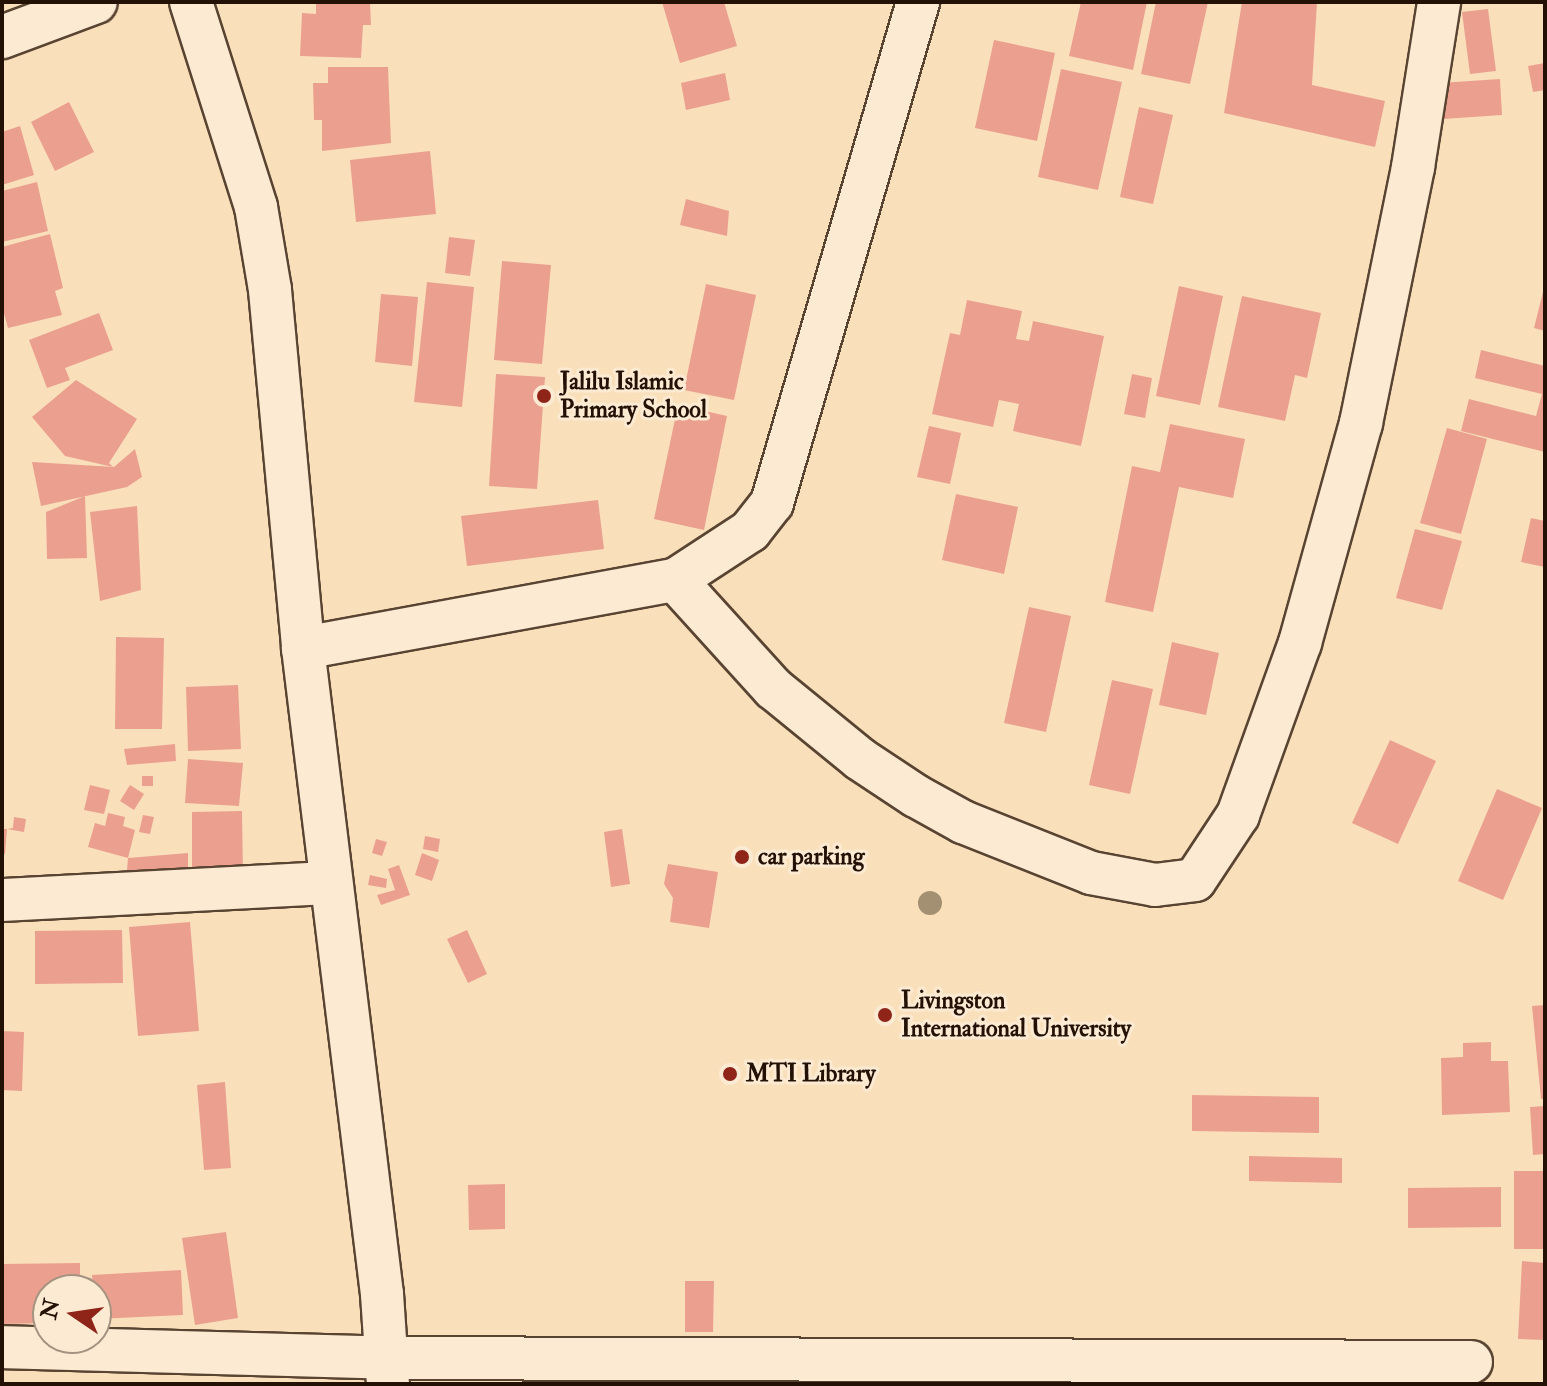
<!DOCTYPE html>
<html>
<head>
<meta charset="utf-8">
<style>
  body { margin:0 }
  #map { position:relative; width:1547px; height:1386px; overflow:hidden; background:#fadfbb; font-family:"IM FELL Double Pica",serif }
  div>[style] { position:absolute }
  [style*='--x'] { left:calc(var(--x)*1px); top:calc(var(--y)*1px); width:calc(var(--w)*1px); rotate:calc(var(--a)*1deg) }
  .building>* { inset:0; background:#eba08f }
  .roads { filter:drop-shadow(2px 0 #594432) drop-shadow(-2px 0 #594432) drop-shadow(0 2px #594432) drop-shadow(0 -2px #594432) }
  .minor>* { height:42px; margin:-21px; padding:0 21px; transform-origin:21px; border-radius:21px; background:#fcead3 }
  .trees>* { width:24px; height:24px; margin:-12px; border-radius:50%; background:#a38f71 }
  .dots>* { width:22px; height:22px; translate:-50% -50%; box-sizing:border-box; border:4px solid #fcead3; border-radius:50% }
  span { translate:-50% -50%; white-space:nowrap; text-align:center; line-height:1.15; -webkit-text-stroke:6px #fcead3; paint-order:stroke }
  .poi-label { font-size:24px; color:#231105; font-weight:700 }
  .left { translate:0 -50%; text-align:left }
  .frame { position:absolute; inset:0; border:4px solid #231105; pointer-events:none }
  .north { position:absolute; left:32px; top:1274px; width:80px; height:80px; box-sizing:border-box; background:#fcead3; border:2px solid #a59381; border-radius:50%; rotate:283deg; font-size:22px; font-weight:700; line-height:32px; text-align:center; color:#231105 }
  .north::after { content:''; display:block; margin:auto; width:28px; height:36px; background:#8f2418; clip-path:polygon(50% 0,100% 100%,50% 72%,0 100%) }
</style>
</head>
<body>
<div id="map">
  <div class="building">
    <div style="clip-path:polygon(316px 2px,370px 2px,371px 25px,363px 25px,361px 58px,300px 56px,302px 13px,316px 14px)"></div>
    <div style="clip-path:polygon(662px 2px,724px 2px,737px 46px,680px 63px)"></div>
    <div style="clip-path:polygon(1081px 2px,1147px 2px,1133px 70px,1069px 56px)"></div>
    <div style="clip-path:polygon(1156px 2px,1208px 2px,1190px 84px,1141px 74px)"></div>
    <div style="clip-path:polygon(1242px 2px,1317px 2px,1312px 85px,1385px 101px,1375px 147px,1224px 113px)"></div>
    <div style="clip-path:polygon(1488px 9px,1496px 71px,1470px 74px,1462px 12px)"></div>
    <div style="clip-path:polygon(994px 40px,1055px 53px,1037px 141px,975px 128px)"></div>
    <div style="clip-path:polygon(1545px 63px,1545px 90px,1533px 92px,1528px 66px)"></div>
    <div style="clip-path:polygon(328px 67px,388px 67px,391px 143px,322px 151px,322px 120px,314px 120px,313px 83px,328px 83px)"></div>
    <div style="clip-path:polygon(1061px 69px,1122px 82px,1098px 190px,1038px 177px)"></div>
    <div style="clip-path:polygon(725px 73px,730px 100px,686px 110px,681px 83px)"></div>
    <div style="clip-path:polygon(1500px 79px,1502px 115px,1443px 119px,1440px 83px)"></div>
    <div style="clip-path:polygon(69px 102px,94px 152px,55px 171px,31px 122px)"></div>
    <div style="clip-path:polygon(1139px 107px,1173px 115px,1153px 204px,1120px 197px)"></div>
    <div style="clip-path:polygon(20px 126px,34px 175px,2px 185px,2px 132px)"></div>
    <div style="clip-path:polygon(430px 151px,436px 214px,356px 222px,350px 160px)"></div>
    <div style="clip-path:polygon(37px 182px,48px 231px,2px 242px,2px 191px)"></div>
    <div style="clip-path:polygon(686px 199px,729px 211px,727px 236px,680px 225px)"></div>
    <div style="clip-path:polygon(50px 234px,63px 288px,55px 291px,62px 315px,8px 328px,2px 306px,2px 247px)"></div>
    <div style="clip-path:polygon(449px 237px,475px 240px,470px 276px,445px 273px)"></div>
    <div style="clip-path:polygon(502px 261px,551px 265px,542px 364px,494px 360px)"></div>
    <div style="clip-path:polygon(427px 282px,474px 287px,462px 407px,414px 402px)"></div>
    <div style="clip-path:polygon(706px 284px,756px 295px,734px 400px,684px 390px)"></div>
    <div style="clip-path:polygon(1179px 286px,1223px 296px,1200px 405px,1156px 396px)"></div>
    <div style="clip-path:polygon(1544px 288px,1545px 289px,1545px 331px,1534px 328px)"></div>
    <div style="clip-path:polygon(381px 294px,418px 297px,412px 366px,375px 362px)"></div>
    <div style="clip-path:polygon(1242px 296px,1321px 313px,1307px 378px,1295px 375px,1285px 421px,1218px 407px)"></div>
    <div style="clip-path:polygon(967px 300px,1022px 311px,1016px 339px,1029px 341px,1033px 321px,1104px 336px,1081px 446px,1013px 431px,1019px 404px,999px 400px,993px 427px,932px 414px,950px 333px,960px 335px)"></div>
    <div style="clip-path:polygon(99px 313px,113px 350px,65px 368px,70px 380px,47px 388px,29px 340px)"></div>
    <div style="clip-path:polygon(1481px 350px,1545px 366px,1545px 452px,1461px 431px,1469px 399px,1536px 416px,1542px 394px,1475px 378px)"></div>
    <div style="clip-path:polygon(496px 374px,545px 377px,537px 489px,489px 486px)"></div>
    <div style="clip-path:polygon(1132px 374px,1152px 378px,1145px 418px,1124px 414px)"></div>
    <div style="clip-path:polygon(76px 380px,137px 419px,109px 463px,113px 467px,65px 456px,32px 417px)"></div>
    <div style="clip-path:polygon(678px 405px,727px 416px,704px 530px,654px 519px)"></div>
    <div style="clip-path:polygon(1170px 424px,1245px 439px,1233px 498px,1179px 487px,1153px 612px,1105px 602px,1132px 466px,1160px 472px)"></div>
    <div style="clip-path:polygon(929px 426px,961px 433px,950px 484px,917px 477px)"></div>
    <div style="clip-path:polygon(1447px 428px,1487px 439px,1461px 534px,1420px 523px)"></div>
    <div style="clip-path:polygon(135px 449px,142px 477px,127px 487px,41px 506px,32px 462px,114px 467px)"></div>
    <div style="clip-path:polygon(956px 494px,1018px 507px,1004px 574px,942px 560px)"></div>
    <div style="clip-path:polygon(85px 496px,87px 558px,47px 559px,46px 512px)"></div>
    <div style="clip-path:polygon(598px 500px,604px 549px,467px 566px,461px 516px)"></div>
    <div style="clip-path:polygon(137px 506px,141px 590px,100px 601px,90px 512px)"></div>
    <div style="clip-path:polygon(1531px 518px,1545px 521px,1545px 567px,1521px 562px)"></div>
    <div style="clip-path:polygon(1415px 529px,1462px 541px,1442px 610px,1396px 598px)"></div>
    <div style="clip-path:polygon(1029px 607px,1071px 616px,1046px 732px,1004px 723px)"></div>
    <div style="clip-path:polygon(116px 637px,164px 638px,162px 729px,115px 729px)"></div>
    <div style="clip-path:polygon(1172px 642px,1219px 653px,1206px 715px,1159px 705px)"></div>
    <div style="clip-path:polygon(1112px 680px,1153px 689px,1130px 794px,1089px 785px)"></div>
    <div style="clip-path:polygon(238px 685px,241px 749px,188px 751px,186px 687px)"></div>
    <div style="clip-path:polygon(1390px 740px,1436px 761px,1398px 844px,1352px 823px)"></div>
    <div style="clip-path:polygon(175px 744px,176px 761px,127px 765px,124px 749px)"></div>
    <div style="clip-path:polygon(188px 759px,243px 763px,239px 806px,185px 803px)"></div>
    <div style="clip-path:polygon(142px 776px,153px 776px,153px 786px,142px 786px)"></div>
    <div style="clip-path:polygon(90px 785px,110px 790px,104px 814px,84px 810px)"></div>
    <div style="clip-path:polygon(130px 785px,144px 794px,134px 810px,120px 801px)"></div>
    <div style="clip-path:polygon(1497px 789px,1542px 808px,1503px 900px,1458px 881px)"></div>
    <div style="clip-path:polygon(242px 811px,243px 877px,192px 878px,192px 812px)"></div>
    <div style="clip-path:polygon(108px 813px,125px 817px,123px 826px,135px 830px,128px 858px,88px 847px,95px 823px,105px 826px)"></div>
    <div style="clip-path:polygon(143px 815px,154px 817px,150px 834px,139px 832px)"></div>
    <div style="clip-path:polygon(14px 817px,26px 819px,24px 832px,7px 829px,13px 828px)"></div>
    <div style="clip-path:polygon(2px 829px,7px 829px,5px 854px,2px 854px)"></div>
    <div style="clip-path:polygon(622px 829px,630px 884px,611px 887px,604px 832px)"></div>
    <div style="clip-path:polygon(425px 836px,440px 839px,438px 852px,423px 849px)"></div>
    <div style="clip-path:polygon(376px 839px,387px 842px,382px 856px,372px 853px)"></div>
    <div style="clip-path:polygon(188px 853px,188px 882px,126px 883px,128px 858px)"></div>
    <div style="clip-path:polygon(422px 853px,439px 860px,432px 881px,415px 875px)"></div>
    <div style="clip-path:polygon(668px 864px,718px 872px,709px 928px,670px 922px,673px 898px,664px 884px)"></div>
    <div style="clip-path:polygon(399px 865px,410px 895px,381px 905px,377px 895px,395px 890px,388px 869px)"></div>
    <div style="clip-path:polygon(370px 875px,387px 879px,386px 888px,368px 885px)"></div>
    <div style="clip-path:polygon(190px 922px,199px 1031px,138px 1036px,129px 927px)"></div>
    <div style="clip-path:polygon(122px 930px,123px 983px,35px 984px,35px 931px)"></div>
    <div style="clip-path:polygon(467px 930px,487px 974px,468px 983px,447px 939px)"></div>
    <div style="clip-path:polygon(1545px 1005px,1545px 1099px,1541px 1099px,1532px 1006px)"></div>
    <div style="clip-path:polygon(2px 1031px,24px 1032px,22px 1091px,2px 1090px)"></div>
    <div style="clip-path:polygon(1491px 1042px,1491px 1061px,1508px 1061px,1510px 1112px,1442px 1115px,1441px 1058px,1463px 1057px,1463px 1043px)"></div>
    <div style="clip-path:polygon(225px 1082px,231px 1168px,204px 1170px,197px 1085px)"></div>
    <div style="clip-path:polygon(1192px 1095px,1319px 1097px,1319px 1133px,1192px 1131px)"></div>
    <div style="clip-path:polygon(1545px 1106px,1545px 1154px,1533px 1155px,1530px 1107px)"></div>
    <div style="clip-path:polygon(1249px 1156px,1342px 1158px,1342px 1183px,1249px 1181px)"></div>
    <div style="clip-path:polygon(1514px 1171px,1545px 1171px,1545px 1249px,1514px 1249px)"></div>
    <div style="clip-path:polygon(505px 1184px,505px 1229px,469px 1230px,468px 1185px)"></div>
    <div style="clip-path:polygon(1501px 1187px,1501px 1227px,1408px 1228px,1408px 1188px)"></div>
    <div style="clip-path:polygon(226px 1232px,238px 1318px,195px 1325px,182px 1238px)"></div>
    <div style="clip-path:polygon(1522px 1261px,1545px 1263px,1545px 1340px,1518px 1339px)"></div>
    <div style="clip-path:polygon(80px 1263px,80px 1290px,48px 1290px,48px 1323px,2px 1324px,2px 1264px)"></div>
    <div style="clip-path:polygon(181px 1270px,183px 1315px,96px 1319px,92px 1275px)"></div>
    <div style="clip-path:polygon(685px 1281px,714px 1281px,713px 1332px,685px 1332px)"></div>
  </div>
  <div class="roads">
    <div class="minor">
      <div style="--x:191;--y:2;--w:215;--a:72.4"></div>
      <div style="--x:256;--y:207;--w:84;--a:80.4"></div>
      <div style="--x:270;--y:290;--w:360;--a:84.7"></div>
      <div style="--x:303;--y:648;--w:651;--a:83.03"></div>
      <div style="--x:382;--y:1294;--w:90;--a:86.2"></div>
      <div style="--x:2;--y:37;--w:100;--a:-20.4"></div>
      <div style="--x:675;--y:580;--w:146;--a:47.8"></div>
      <div style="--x:773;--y:688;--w:112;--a:39.2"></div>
      <div style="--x:860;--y:759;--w:67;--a:33.5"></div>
      <div style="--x:916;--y:796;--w:54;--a:29"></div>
      <div style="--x:963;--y:822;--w:138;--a:21.7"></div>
      <div style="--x:1091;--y:873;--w:65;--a:10.6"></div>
      <div style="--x:1155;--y:885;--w:40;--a:-7.1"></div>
      <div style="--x:1195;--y:880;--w:78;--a:-56.5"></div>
      <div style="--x:1238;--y:815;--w:183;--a:-70.2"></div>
      <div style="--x:1300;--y:643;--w:228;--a:-74.5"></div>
      <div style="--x:1361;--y:423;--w:261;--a:-78.5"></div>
      <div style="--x:1413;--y:167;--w:167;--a:-81"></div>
      <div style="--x:303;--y:648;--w:378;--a:-10.4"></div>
      <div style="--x:675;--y:580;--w:90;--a:-33.2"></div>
      <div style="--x:750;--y:531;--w:36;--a:-52"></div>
      <div style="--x:772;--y:503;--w:522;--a:-73.75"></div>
      <div style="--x:2;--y:900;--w:329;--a:-3"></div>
      <div style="--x:2;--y:1347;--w:384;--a:1.6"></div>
      <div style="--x:386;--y:1358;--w:1085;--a:0.21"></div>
    </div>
  </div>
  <div class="trees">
    <div style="left:930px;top:903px"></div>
  </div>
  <div class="dots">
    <div style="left:544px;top:396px;background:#8f2418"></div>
    <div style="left:742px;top:857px;background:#8f2418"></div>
    <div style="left:885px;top:1015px;background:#8f2418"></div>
    <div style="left:730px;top:1074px;background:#8f2418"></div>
  </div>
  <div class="poi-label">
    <span class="left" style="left:560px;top:396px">Jalilu Islamic<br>Primary School</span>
    <span class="left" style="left:758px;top:857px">car parking</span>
    <span class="left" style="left:901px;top:1015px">Livingston<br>International University</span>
    <span class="left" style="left:746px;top:1074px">MTI Library</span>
  </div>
  <div class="frame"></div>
  <div class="north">N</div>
</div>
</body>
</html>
